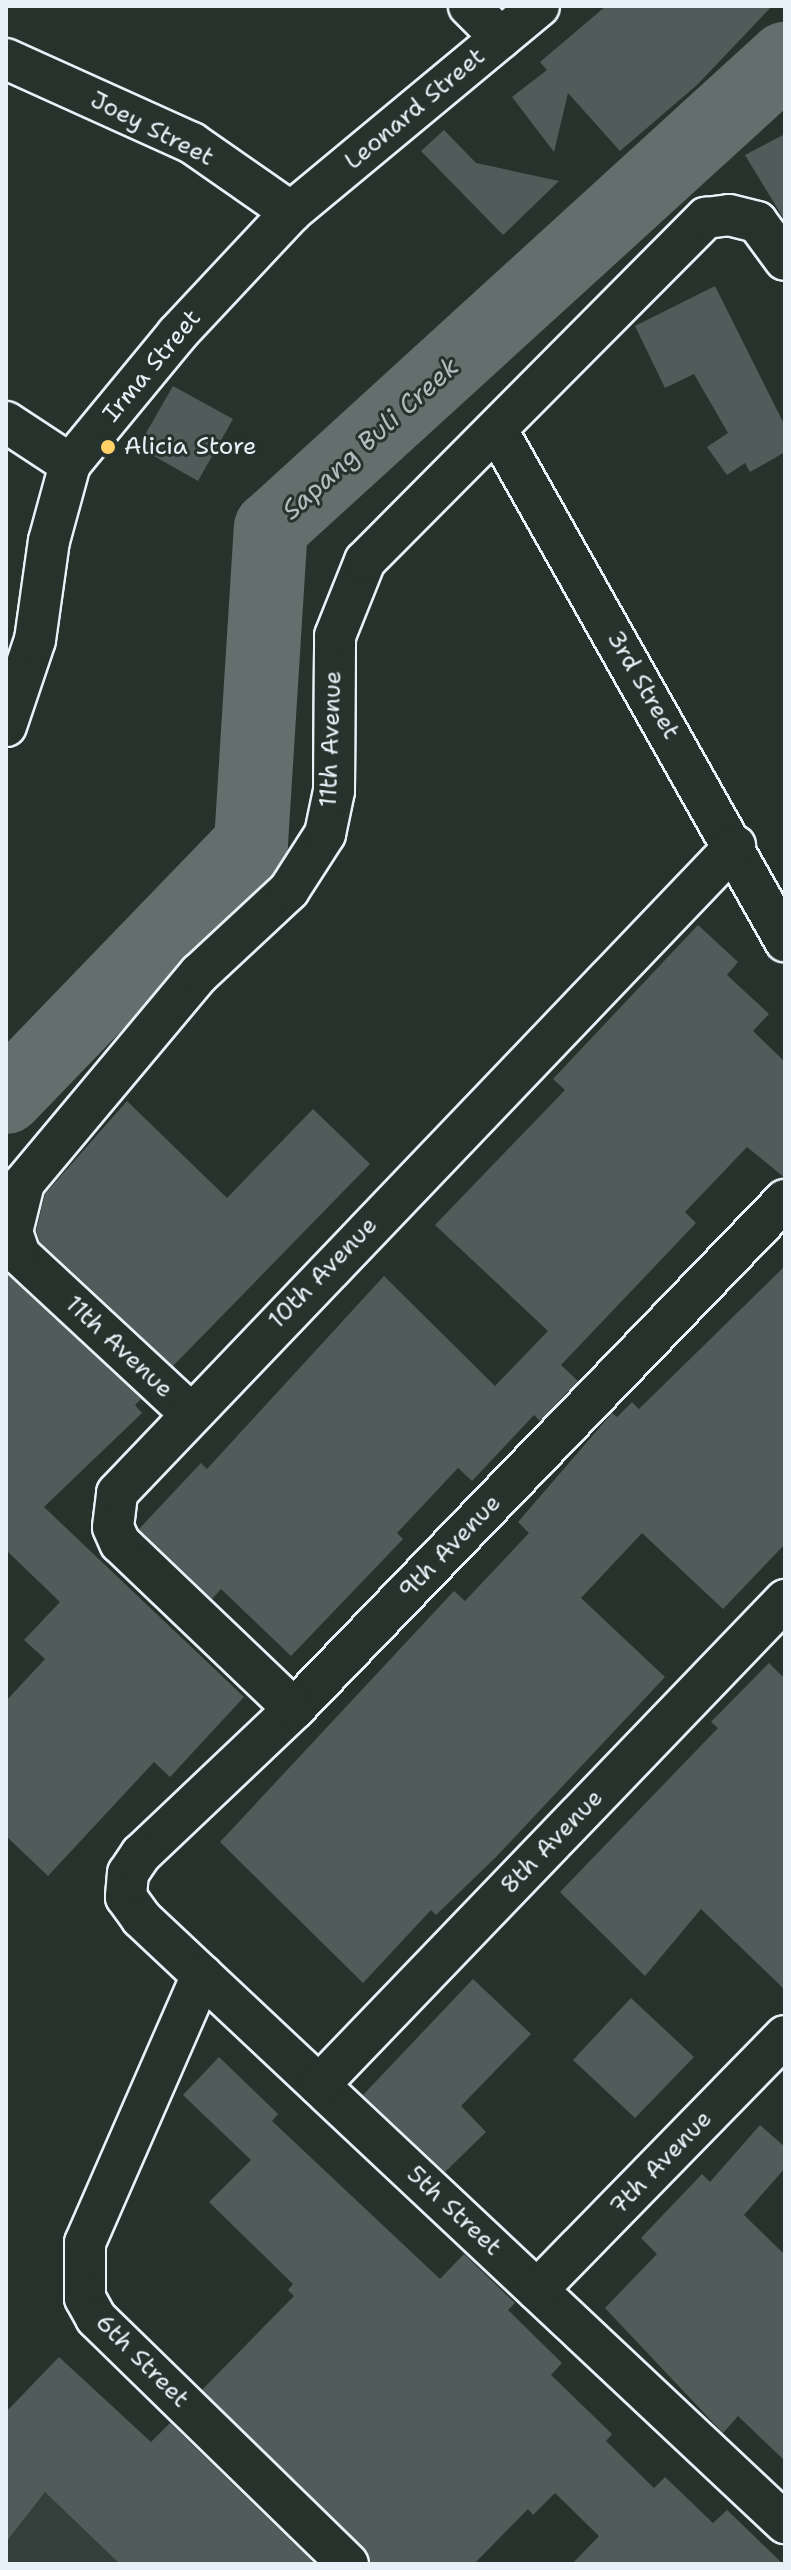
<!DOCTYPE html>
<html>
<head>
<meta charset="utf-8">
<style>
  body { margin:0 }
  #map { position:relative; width:791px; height:2570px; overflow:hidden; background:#26332d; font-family:"Shantell Sans",sans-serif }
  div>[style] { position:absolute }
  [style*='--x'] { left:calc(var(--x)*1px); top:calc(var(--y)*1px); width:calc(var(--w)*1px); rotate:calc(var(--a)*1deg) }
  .built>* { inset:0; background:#333f3a }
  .river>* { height:74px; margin:-37px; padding:0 37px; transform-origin:37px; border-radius:37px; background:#636f6d }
  .building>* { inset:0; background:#505c59 }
  .roads { filter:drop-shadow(2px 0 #e8f1f8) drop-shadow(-2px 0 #e8f1f8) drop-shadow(0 2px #e8f1f8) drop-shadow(0 -2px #e8f1f8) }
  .minor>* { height:40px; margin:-20px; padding:0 20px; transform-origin:20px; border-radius:20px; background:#26332d }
  .dots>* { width:22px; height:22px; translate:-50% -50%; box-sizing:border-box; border:4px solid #26332d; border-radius:50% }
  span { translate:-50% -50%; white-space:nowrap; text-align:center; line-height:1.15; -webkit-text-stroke:6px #26332d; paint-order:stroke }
  .street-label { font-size:24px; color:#e8f1f8 }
  .poi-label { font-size:24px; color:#e8f1f8 }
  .left { translate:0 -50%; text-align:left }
  .water-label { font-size:26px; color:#b3bdc0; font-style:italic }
  .frame { position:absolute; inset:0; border:8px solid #e8f1f8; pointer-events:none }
</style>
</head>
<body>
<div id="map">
  <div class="built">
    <div style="clip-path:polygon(6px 2437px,136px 2564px,6px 2564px)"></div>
  </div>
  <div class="river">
    <div style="--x:6;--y:1097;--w:353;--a:-46"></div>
    <div style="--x:251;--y:843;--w:316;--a:-86.4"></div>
    <div style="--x:271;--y:528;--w:696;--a:-42.38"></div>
  </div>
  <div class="building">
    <div style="clip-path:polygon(606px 6px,772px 6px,697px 85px,620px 151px,568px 93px,554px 152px,512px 97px,547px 70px,540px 62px)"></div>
    <div style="clip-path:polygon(444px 130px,476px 163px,559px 181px,503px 235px,421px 151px)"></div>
    <div style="clip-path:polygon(785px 134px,785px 221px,745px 155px)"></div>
    <div style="clip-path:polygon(715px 286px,785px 426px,785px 452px,750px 472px,745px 463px,727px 475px,707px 447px,728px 433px,694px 374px,665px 388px,635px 326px)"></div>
    <div style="clip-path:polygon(173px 386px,233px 419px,198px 481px,138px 447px)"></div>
    <div style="clip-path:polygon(698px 925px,738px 962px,727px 975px,769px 1014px,753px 1031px,785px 1062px,785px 1178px,747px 1147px,685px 1212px,696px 1223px,561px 1365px,578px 1381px,540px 1421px,534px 1415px,472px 1481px,458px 1468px,397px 1533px,403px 1539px,291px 1656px,221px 1589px,212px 1599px,139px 1529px,201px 1463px,207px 1469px,384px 1276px,495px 1386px,548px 1331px,435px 1225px,565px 1090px,553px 1079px)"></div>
    <div style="clip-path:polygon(127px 1101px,227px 1198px,313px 1109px,370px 1164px,173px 1366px,40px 1242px,36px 1231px,45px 1194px)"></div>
    <div style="clip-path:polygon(785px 1266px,785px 1544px,723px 1609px,642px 1533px,581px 1598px,665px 1677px,496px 1857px,436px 1915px,431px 1910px,363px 1983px,220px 1842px,454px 1591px,465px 1601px,529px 1533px,518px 1522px,612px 1413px,617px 1417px,632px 1402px,639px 1409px)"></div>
    <div style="clip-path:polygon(6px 1273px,141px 1399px,135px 1405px,142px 1413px,44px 1507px,244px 1697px,170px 1777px,154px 1762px,48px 1876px,6px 1836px,6px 1701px,45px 1659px,24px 1640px,60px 1602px,6px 1550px)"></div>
    <div style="clip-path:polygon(769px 1663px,785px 1679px,785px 1990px,701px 1909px,645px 1976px,560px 1892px,718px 1728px,711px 1722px)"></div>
    <div style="clip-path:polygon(473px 1979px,531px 2034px,461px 2106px,486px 2132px,445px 2172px,363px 2095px)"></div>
    <div style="clip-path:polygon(631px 1998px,694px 2057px,635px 2118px,573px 2060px)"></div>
    <div style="clip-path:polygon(219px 2057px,278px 2114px,272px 2121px,440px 2279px,464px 2254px,515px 2303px,508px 2310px,562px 2363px,551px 2375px,612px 2434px,606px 2441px,654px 2488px,665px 2477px,713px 2523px,727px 2510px,783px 2564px,572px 2564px,599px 2536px,555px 2493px,533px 2515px,528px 2509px,474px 2564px,370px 2564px,364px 2548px,202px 2390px,294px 2296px,288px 2290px,293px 2284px,209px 2202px,251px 2160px,183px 2095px)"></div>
    <div style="clip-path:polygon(760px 2125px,785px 2147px,785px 2168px,744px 2215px,785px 2255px,785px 2461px,738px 2416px,723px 2433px,605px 2308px,657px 2254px,641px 2238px,702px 2174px,710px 2182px)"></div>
    <div style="clip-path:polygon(59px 2357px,151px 2442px,170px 2423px,315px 2564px,120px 2564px,45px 2492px,6px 2542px,6px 2412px)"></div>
  </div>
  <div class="roads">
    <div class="minor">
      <div style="--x:469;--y:6;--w:45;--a:45"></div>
      <div style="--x:6;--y:59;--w:204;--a:24.3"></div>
      <div style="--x:192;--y:143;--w:121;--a:34.9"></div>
      <div style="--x:6;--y:422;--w:77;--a:33.3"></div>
      <div style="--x:497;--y:430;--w:587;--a:60.59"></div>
      <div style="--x:6;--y:726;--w:91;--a:-71.4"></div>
      <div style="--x:35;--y:640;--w:100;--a:-82"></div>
      <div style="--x:49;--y:541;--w:80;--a:-74.7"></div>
      <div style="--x:70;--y:464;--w:168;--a:-50.5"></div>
      <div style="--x:177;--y:334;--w:167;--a:-46.9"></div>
      <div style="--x:291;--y:212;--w:322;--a:-39.7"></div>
      <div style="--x:785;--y:1200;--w:707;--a:133.97"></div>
      <div style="--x:294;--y:1709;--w:211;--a:136.5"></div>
      <div style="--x:141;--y:1854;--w:23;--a:124"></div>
      <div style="--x:128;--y:1873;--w:24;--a:95"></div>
      <div style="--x:126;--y:1897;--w:26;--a:54"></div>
      <div style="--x:141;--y:1918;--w:884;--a:43.21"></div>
      <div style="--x:189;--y:1412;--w:231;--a:-137.1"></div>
      <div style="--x:20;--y:1255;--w:24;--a:-109"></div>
      <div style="--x:12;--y:1232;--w:50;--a:-76.2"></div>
      <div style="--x:24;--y:1183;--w:273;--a:-50.1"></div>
      <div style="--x:199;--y:974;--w:123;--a:-43"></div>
      <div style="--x:289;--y:890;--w:67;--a:-57.3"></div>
      <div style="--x:325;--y:834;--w:44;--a:-78.2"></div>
      <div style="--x:334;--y:791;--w:155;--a:-89.6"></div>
      <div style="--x:335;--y:636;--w:81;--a:-68.2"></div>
      <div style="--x:365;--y:561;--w:484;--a:-45.2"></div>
      <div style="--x:706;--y:218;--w:23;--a:-7"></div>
      <div style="--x:729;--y:215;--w:29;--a:14"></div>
      <div style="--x:757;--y:222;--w:47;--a:53.6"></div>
      <div style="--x:294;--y:1709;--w:240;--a:-136.3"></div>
      <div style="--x:120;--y:1543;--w:17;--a:-114"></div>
      <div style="--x:113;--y:1527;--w:34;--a:-83"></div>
      <div style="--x:117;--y:1493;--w:895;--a:-46.31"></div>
      <div style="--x:202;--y:1975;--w:292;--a:113.6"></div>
      <div style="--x:85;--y:2243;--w:55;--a:90"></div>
      <div style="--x:85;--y:2298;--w:23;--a:61"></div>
      <div style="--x:96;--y:2318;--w:352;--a:44.3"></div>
      <div style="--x:319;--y:2085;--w:673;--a:-46.14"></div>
      <div style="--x:537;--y:2290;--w:355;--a:-45.7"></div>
    </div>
  </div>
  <div class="dots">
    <div style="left:108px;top:447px;background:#ffd166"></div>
  </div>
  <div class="street-label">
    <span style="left:415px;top:109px;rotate:-40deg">Leonard Street</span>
    <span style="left:152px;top:129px;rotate:27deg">Joey Street</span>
    <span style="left:152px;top:366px;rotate:-50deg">Irma Street</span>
    <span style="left:643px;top:685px;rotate:60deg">3rd Street</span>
    <span style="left:331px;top:739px;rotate:-88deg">11th Avenue</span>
    <span style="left:323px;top:1273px;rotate:-46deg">10th Avenue</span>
    <span style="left:119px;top:1347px;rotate:43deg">11th Avenue</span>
    <span style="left:450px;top:1547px;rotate:-46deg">9th Avenue</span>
    <span style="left:552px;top:1842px;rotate:-46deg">8th Avenue</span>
    <span style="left:661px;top:2163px;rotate:-46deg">7th Avenue</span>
    <span style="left:454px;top:2211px;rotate:43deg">5th Street</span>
    <span style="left:142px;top:2361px;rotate:45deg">6th Street</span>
  </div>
  <div class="poi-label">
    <span class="left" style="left:124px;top:447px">Alicia Store</span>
  </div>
  <div class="water-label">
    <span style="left:370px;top:438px;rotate:-42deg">Sapang Buli Creek</span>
  </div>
  <div class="frame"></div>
</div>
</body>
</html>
